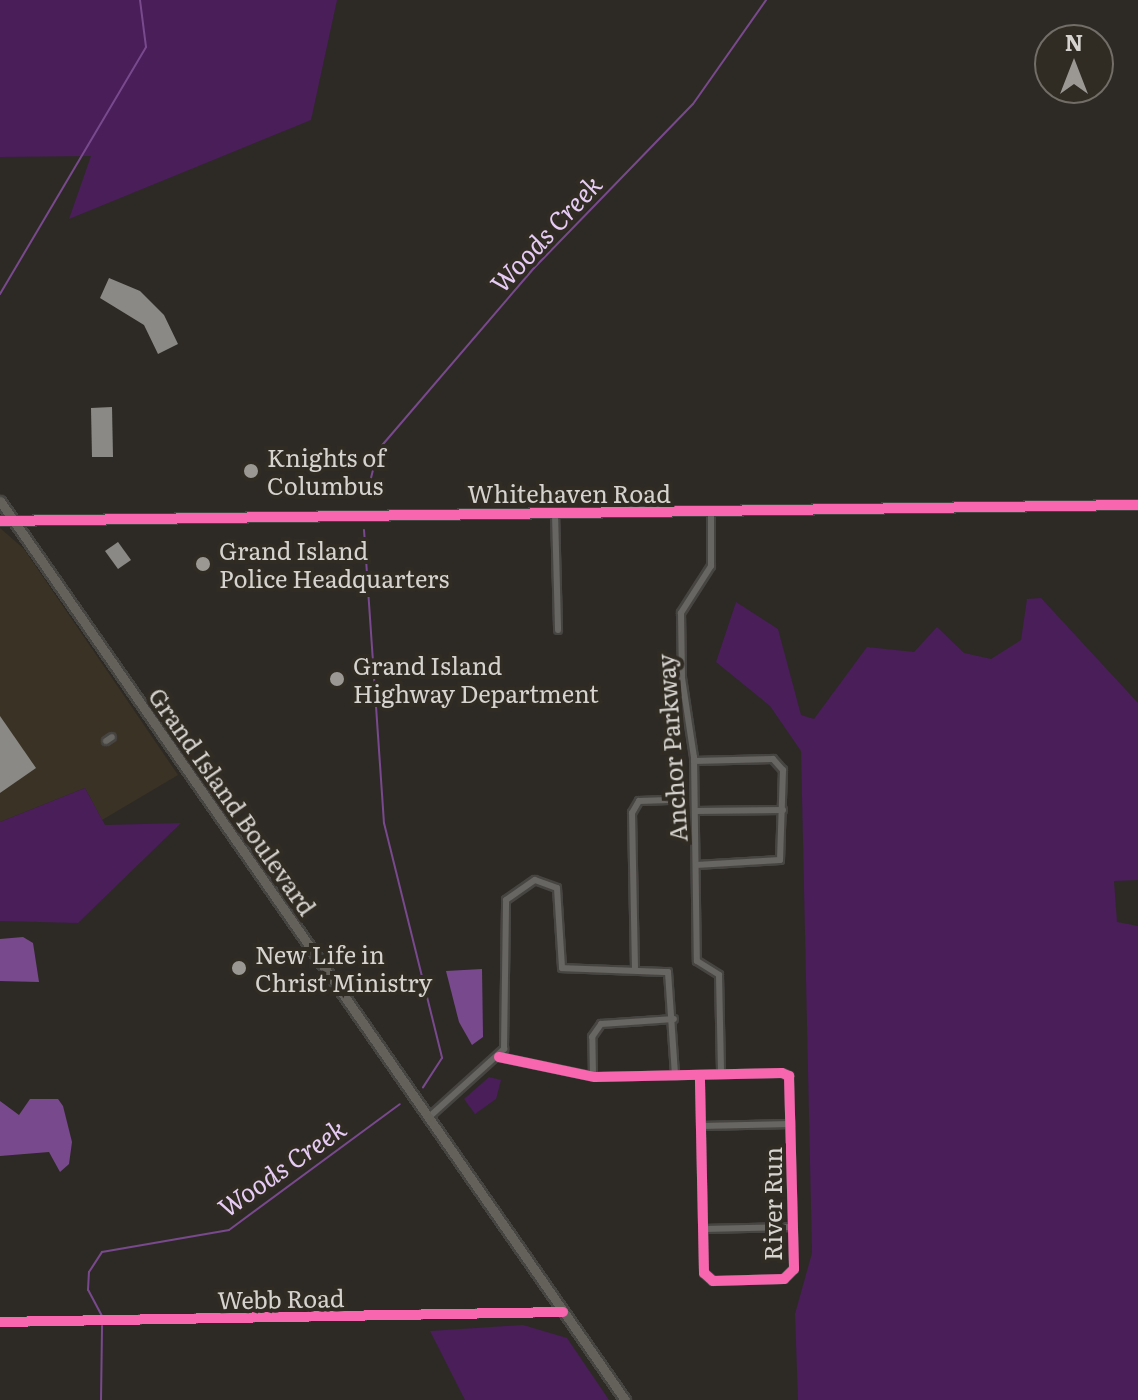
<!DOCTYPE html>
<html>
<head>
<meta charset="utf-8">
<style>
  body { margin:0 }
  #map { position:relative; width:1138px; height:1400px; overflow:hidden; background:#2d2a26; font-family:Literata,serif }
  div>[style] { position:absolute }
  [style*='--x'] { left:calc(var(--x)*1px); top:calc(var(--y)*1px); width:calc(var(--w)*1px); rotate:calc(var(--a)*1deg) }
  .built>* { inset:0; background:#393225 }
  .green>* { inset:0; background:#491e59 }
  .water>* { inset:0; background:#79498d }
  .stream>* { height:2px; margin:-1px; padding:0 1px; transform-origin:1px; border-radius:1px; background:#79498d }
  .building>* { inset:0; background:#8b8985 }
  .roads { filter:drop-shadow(2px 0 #474542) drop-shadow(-2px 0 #474542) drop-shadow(0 2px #474542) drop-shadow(0 -2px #474542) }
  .minor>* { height:6px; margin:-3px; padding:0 3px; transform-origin:3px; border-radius:3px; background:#686662 }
  .tertiary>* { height:8px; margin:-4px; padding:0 4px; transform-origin:4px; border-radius:4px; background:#686662 }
  .secondary>* { height:9px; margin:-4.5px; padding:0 4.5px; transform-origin:4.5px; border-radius:4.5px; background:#64605a }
  .cycleway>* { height:10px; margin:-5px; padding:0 5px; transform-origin:5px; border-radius:5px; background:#f766af }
  .dots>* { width:22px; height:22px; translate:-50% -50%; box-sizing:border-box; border:4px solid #302b23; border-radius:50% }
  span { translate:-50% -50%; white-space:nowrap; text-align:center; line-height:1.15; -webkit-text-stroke:8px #302b23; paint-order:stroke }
  .poi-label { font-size:24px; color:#d6d3ce }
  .left { translate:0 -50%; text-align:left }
  .street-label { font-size:24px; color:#d6d3ce }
  .water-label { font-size:26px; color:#e6cbf4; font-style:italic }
  .north { position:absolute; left:1034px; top:24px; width:80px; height:80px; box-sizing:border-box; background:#302b23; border:2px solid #726e67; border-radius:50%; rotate:0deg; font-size:22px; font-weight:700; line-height:32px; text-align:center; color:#d6d3ce }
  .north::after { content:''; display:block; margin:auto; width:28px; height:36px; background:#9b9893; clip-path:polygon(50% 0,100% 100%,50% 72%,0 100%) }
</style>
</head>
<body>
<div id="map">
  <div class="built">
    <div style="clip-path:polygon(0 528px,24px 549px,178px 775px,102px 820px,85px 788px,0 822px)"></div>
  </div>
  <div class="green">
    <div style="clip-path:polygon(0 0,337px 0,311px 120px,69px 219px,91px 156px,0 157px)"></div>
    <div style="clip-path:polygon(1041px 598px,1138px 703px,1138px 880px,1114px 881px,1117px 922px,1138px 926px,1138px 1400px,798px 1400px,795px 1314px,812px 1253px,801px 751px,770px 706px,716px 662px,736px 602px,778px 629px,801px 715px,814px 719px,867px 647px,914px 652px,937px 627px,964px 653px,991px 659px,1021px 640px,1027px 599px)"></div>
    <div style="clip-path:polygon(85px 788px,105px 825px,181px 823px,78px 923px,0 921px,0 822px)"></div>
    <div style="clip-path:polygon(489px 1077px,501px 1080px,496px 1099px,475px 1114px,464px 1099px)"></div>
    <div style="clip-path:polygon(523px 1325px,567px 1338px,609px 1400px,465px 1400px,430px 1331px)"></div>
  </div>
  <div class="water">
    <div style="clip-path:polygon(23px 937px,33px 943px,39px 982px,0 981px,0 939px)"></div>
    <div style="clip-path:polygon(482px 969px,483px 1037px,472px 1045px,459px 1022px,446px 971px)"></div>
    <div style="clip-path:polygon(30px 1099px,58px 1099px,63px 1106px,72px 1142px,69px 1164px,60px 1172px,49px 1152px,0 1156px,0 1101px,19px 1115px)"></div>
  </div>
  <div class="stream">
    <div style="--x:0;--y:294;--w:287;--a:-59.4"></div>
    <div style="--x:146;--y:47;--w:47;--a:-97.3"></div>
    <div style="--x:366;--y:498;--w:49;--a:-76"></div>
    <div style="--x:378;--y:450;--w:240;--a:-49.4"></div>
    <div style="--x:534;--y:268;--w:228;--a:-45.9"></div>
    <div style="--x:693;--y:104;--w:127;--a:-54.9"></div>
    <div style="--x:364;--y:530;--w:294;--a:86.1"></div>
    <div style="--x:384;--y:823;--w:242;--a:76.1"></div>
    <div style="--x:442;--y:1058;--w:35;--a:123"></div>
    <div style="--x:102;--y:1316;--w:30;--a:-118"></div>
    <div style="--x:88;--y:1290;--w:18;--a:-87"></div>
    <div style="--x:89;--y:1272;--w:24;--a:-57"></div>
    <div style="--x:102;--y:1252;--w:129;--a:-9.8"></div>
    <div style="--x:229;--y:1230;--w:212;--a:-36.4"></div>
    <div style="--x:101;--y:1400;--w:74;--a:-89.2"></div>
  </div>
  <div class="building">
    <div style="clip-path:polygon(109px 278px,140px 291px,164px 315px,178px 344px,158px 354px,144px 325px,100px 298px)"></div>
    <div style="clip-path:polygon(112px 407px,113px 457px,92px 457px,91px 408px)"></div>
    <div style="clip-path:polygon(118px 542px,131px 560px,118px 569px,105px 551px)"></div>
    <div style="clip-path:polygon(0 716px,36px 768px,0 793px)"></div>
  </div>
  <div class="roads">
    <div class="minor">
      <div style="--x:711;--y:512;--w:54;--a:90"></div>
      <div style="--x:711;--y:566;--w:56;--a:122.6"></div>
      <div style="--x:681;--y:613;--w:65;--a:89.1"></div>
      <div style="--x:682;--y:678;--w:80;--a:81.4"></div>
      <div style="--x:694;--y:757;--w:204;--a:89.2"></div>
      <div style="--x:697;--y:961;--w:26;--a:32"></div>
      <div style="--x:719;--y:975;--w:99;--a:88.8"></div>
      <div style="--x:555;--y:513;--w:117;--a:88.5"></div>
      <div style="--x:106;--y:741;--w:7;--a:-34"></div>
      <div style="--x:694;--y:761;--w:79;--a:-1.5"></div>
      <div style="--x:773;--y:759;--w:15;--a:48"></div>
      <div style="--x:783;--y:770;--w:90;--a:91.9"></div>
      <div style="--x:780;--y:860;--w:84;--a:176.6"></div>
      <div style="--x:695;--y:811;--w:88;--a:-0.7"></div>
      <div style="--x:635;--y:969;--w:156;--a:-91.1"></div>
      <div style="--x:632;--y:813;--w:14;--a:-60"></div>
      <div style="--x:639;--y:801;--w:30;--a:-2"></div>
      <div style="--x:499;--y:1057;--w:98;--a:11.8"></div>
      <div style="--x:595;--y:1077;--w:187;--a:-1.2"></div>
      <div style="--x:782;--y:1073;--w:8;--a:23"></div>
      <div style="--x:789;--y:1076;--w:193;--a:88.5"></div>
      <div style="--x:794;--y:1269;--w:14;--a:135"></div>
      <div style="--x:784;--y:1279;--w:71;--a:178.4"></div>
      <div style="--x:713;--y:1281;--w:12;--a:-138"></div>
      <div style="--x:704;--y:1273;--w:198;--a:-91.2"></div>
      <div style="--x:593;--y:1076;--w:39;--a:-91"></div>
      <div style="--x:592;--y:1037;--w:16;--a:-55"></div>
      <div style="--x:601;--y:1024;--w:73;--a:-3.9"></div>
      <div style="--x:428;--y:1118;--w:103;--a:-42.2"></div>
      <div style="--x:504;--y:1049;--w:149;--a:-89.2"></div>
      <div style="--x:506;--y:900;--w:35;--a:-35"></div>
      <div style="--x:535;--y:880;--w:23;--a:20"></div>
      <div style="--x:557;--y:888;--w:80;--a:86.4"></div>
      <div style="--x:562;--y:968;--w:106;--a:2.2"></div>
      <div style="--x:668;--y:972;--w:104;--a:86.1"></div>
      <div style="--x:701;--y:1126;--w:90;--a:-1.3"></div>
      <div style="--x:703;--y:1229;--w:90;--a:-1.3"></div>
      <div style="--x:0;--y:1322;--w:563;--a:-1.02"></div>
    </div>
    <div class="tertiary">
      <div style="--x:0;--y:521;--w:1138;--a:-0.81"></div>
    </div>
    <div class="secondary">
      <div style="--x:0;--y:501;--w:1095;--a:55.19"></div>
    </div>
  </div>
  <div class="cycleway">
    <div style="--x:0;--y:521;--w:1138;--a:-0.81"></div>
    <div style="--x:499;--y:1057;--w:98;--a:11.8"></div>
    <div style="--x:595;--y:1077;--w:187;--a:-1.2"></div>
    <div style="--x:782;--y:1073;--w:8;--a:23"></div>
    <div style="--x:789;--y:1076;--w:193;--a:88.5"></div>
    <div style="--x:794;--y:1269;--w:14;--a:135"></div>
    <div style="--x:784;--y:1279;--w:71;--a:178.4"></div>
    <div style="--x:713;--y:1281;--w:12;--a:-138"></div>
    <div style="--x:704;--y:1273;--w:198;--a:-91.2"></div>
    <div style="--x:0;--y:1322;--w:563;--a:-1.02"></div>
  </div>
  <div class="dots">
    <div style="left:251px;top:471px;background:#9b9893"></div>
    <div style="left:203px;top:564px;background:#9b9893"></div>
    <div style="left:337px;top:679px;background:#9b9893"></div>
    <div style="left:239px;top:968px;background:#9b9893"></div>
  </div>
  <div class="poi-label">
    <span class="left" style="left:267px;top:471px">Knights of<br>Columbus</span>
    <span class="left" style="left:219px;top:564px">Grand Island<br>Police Headquarters</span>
    <span class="left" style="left:353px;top:679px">Grand Island<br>Highway Department</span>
    <span class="left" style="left:255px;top:968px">New Life in<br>Christ Ministry</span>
  </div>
  <div class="street-label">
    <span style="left:569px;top:493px">Whitehaven Road</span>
    <span style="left:671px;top:748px;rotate:-94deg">Anchor Parkway</span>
    <span style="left:233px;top:801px;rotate:55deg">Grand Island Boulevard</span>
    <span style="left:772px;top:1204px;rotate:-90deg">River Run</span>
    <span style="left:281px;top:1298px;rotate:-1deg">Webb Road</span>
  </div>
  <div class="water-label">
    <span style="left:545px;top:233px;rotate:-47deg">Woods Creek</span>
    <span style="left:281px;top:1167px;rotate:-35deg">Woods Creek</span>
  </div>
  <div class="north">N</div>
</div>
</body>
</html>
